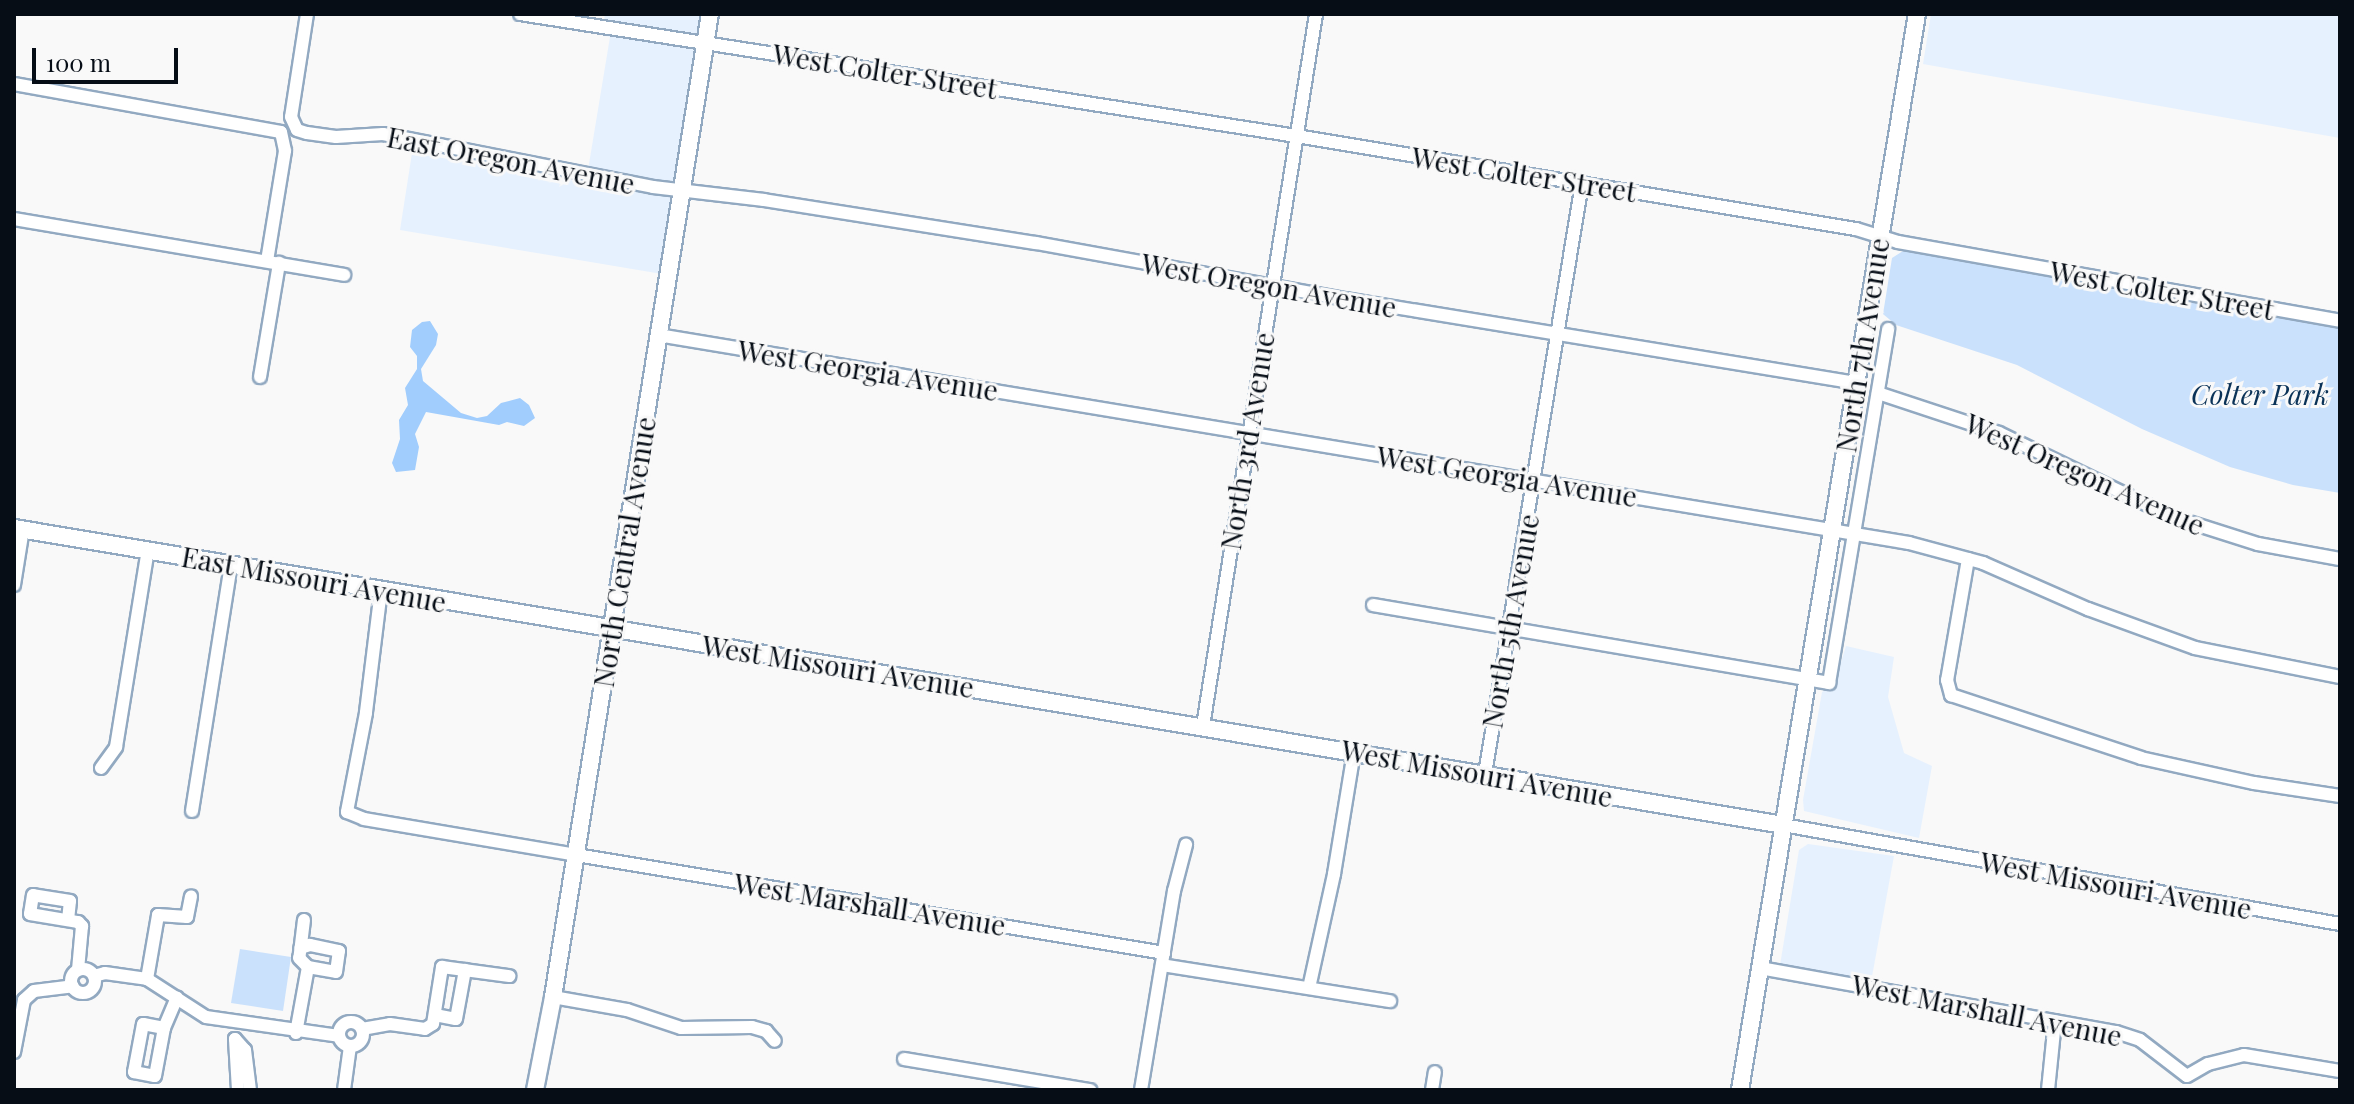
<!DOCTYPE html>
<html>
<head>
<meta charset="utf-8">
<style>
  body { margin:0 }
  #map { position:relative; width:2354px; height:1104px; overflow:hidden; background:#f9f9f9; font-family:"Playfair Display",serif }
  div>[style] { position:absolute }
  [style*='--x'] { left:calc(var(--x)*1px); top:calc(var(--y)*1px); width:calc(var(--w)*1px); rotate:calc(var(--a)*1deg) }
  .built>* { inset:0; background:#e6f1fe }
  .green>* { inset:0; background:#cae1fc }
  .water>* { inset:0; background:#a1cdfd }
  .roads { filter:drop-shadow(2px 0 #92a9c1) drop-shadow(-2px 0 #92a9c1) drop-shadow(0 2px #92a9c1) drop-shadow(0 -2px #92a9c1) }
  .minor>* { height:12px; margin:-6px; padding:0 6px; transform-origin:6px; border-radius:6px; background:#fff }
  .minor>.ring { margin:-6px; padding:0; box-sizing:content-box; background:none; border:12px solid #fff; border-radius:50% }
  .major>* { height:16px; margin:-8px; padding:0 8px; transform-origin:8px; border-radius:8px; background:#fff }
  span { translate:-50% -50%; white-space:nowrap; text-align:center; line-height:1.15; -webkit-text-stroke:6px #f9f9f9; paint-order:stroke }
  .street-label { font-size:28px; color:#060d16 }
  .park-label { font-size:28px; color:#0a3257; font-style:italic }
  .frame { position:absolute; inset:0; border:16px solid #060d16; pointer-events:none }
  .scale { position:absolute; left:32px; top:48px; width:146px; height:36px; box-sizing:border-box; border:4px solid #060d16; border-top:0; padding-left:10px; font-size:24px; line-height:28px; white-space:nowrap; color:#060d16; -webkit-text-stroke:6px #f9f9f9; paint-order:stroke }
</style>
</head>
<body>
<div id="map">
  <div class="built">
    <div style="clip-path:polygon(605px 14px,710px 14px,668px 275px,400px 230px,412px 153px,586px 182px,610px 37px,602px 35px)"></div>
    <div style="clip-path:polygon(1931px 14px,2340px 14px,2340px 138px,1923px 64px)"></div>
    <div style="clip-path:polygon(1846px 646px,1894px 657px,1888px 697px,1904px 753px,1932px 766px,1919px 838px,1804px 811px,1803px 800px,1822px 692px,1834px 685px)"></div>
    <div style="clip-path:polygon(1808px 844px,1894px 856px,1871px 982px,1780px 965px,1799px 850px)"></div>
  </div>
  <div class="green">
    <div style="clip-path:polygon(1903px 251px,2340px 329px,2340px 493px,2293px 485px,2230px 467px,2142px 429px,2017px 365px,1896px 325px,1883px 314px,1892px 258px)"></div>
    <div style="clip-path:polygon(240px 949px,291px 957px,283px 1011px,231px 1003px)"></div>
  </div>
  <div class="water">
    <div style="clip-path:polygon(430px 321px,438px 334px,436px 345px,421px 369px,423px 381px,461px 413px,477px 418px,487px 416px,501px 403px,520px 398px,529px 405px,535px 418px,524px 426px,507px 422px,499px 425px,426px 412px,415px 434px,419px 447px,415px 470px,396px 472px,392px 463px,400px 439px,399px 420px,408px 405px,405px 388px,417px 369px,417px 356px,410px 347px,412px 330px,422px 322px)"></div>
  </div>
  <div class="roads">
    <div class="minor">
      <div style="--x:307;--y:14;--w:104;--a:98.8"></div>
      <div style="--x:291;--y:117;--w:14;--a:65"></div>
      <div style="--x:297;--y:130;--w:10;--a:17"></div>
      <div style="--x:307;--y:133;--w:29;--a:8"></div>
      <div style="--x:336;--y:137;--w:47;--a:-3.7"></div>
      <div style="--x:383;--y:134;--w:275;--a:11.1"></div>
      <div style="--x:653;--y:187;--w:112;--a:6.7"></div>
      <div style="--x:764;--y:200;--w:275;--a:9"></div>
      <div style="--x:1036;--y:243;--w:314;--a:10.3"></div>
      <div style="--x:1345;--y:299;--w:519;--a:9.32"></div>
      <div style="--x:520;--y:14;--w:786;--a:8.93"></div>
      <div style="--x:1296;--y:136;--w:568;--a:9.43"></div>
      <div style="--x:1856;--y:229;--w:44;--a:17.2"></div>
      <div style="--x:1898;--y:242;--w:449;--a:10.1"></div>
      <div style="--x:14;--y:84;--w:271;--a:10.2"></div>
      <div style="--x:281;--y:132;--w:19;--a:78"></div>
      <div style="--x:285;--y:151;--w:111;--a:99.3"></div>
      <div style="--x:14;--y:219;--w:335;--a:9.6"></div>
      <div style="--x:658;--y:335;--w:1268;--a:9.44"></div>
      <div style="--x:1909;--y:543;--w:77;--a:15.1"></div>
      <div style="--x:1983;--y:563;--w:115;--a:23.7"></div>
      <div style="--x:2088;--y:609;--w:114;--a:20"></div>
      <div style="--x:2195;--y:648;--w:148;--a:11.3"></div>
      <div style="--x:260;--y:377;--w:116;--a:-80.5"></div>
      <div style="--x:1878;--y:393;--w:127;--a:18.3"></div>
      <div style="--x:1999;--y:433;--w:193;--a:25.8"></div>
      <div style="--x:2173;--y:517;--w:89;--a:17.6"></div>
      <div style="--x:2258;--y:544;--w:83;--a:10.4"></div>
      <div style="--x:1968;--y:559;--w:123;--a:99.8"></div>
      <div style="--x:1947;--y:680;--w:16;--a:75"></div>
      <div style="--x:1951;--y:695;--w:200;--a:18.3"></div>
      <div style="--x:2141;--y:758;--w:116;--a:12.5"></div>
      <div style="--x:2254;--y:783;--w:87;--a:8.6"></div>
      <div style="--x:14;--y:585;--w:57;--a:-80.9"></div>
      <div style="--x:381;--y:590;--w:124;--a:97"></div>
      <div style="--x:366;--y:713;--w:101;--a:100.9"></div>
      <div style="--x:347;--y:812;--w:18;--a:22"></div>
      <div style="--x:364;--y:819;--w:215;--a:9.6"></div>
      <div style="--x:576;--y:855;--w:596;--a:9.46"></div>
      <div style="--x:1373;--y:605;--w:463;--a:9.7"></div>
      <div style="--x:1829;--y:683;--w:359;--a:-80.5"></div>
      <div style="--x:1203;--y:726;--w:721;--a:-80.98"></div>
      <div style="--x:101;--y:768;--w:26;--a:-54"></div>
      <div style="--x:116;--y:747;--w:200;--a:-80.8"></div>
      <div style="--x:1485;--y:774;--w:599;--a:-80.68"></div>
      <div style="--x:192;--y:811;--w:250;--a:-81"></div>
      <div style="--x:1783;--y:825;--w:566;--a:10.08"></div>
      <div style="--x:68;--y:920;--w:19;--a:-84"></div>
      <div style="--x:70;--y:901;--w:37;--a:-171"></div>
      <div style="--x:33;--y:895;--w:19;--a:99"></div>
      <div style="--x:30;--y:914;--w:49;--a:9.5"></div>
      <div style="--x:78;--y:922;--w:6;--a:45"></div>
      <div style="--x:82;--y:926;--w:44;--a:95.2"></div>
      <div style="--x:304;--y:920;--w:38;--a:97"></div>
      <div style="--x:299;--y:958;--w:13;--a:45"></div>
      <div style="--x:1162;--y:965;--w:231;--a:9"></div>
      <div style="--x:1760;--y:968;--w:362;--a:10.2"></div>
      <div style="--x:2116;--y:1032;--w:25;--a:18"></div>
      <div style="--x:2140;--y:1040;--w:59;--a:37.5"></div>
      <div class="ring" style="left:71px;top:969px;width:12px;height:12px"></div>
      <div style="--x:94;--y:976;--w:11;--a:-15"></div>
      <div style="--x:105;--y:973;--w:42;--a:8.1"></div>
      <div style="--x:147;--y:979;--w:70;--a:32.8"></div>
      <div style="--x:206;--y:1017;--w:134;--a:8.1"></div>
      <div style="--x:147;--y:979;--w:65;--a:-80.2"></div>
      <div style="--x:158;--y:915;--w:29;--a:4"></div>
      <div style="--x:187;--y:917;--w:21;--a:-79"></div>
      <div style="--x:1309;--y:988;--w:117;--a:-77.6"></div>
      <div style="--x:1334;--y:874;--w:124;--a:-80.7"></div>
      <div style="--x:553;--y:997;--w:75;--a:10"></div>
      <div style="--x:627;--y:1010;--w:57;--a:18.4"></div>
      <div style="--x:681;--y:1028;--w:71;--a:-0.8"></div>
      <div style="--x:752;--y:1027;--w:15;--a:16"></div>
      <div style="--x:766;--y:1031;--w:13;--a:48"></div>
      <div style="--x:435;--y:1015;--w:21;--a:11"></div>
      <div style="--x:456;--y:1019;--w:50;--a:-79.6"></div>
      <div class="ring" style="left:339px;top:1022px;width:12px;height:12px"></div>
      <div style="--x:164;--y:1028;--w:21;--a:-169"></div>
      <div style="--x:143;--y:1024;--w:49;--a:100.6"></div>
      <div style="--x:134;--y:1072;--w:21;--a:11"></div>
      <div style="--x:155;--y:1076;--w:49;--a:-79.4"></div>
      <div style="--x:164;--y:1028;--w:33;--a:-67"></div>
      <div style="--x:362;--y:1029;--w:28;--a:-10"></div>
      <div style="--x:390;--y:1024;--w:35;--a:8"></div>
      <div style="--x:425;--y:1029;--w:9;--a:-32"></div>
      <div style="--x:433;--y:1024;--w:58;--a:-81"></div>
      <div style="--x:442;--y:967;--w:68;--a:7.7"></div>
      <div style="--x:296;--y:1033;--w:67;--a:-79.7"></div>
      <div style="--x:308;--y:967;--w:28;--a:10"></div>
      <div style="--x:336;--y:972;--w:21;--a:-82"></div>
      <div style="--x:339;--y:951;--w:30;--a:-168"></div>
      <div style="--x:310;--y:945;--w:10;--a:163"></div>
      <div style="--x:14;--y:1052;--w:53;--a:-79.1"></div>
      <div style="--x:24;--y:1000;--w:13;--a:-42"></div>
      <div style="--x:34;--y:991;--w:39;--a:-7"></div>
      <div style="--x:904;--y:1059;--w:189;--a:9.5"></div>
      <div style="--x:2187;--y:1076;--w:24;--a:-30"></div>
      <div style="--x:2208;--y:1064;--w:37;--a:-14"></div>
      <div style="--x:2244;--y:1055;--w:97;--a:9.5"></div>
      <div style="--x:238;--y:1090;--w:51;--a:-93.4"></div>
      <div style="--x:235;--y:1039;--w:15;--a:48"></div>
      <div style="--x:245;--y:1050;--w:40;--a:82.9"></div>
      <div style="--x:344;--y:1090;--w:44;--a:-82.2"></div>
      <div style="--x:1141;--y:1090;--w:202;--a:-80.6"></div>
      <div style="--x:1174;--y:891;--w:48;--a:-75.4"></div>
      <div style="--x:1432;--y:1090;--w:18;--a:-81"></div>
      <div style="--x:2048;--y:1090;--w:69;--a:-84.2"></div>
    </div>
    <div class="major">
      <div style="--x:14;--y:528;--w:1794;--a:9.53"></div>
      <div style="--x:535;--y:1090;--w:95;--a:-79"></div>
      <div style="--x:553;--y:997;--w:995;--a:-80.93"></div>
      <div style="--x:1740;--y:1090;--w:1090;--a:-80.66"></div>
    </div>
  </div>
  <div class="street-label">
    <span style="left:885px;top:71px;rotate:9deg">West Colter Street</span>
    <span style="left:511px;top:160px;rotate:11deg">East Oregon Avenue</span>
    <span style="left:1524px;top:174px;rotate:9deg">West Colter Street</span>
    <span style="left:1269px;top:285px;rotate:10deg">West Oregon Avenue</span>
    <span style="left:2162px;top:290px;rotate:10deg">West Colter Street</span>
    <span style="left:1862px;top:345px;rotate:-81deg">North 7th Avenue</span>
    <span style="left:868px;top:370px;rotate:9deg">West Georgia Avenue</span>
    <span style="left:1247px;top:441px;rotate:-81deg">North 3rd Avenue</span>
    <span style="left:2085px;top:474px;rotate:24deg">West Oregon Avenue</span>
    <span style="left:1507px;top:476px;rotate:9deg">West Georgia Avenue</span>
    <span style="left:624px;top:552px;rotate:-81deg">North Central Avenue</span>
    <span style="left:314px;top:579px;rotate:10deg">East Missouri Avenue</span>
    <span style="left:1510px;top:621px;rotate:-80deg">North 5th Avenue</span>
    <span style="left:838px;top:666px;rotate:9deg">West Missouri Avenue</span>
    <span style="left:1477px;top:773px;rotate:10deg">West Missouri Avenue</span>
    <span style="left:2116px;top:885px;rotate:10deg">West Missouri Avenue</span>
    <span style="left:870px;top:904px;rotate:9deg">West Marshall Avenue</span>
    <span style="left:1987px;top:1010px;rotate:11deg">West Marshall Avenue</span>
  </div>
  <div class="park-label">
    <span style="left:2260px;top:394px">Colter Park</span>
  </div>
  <div class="frame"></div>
  <div class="scale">100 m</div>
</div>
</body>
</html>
